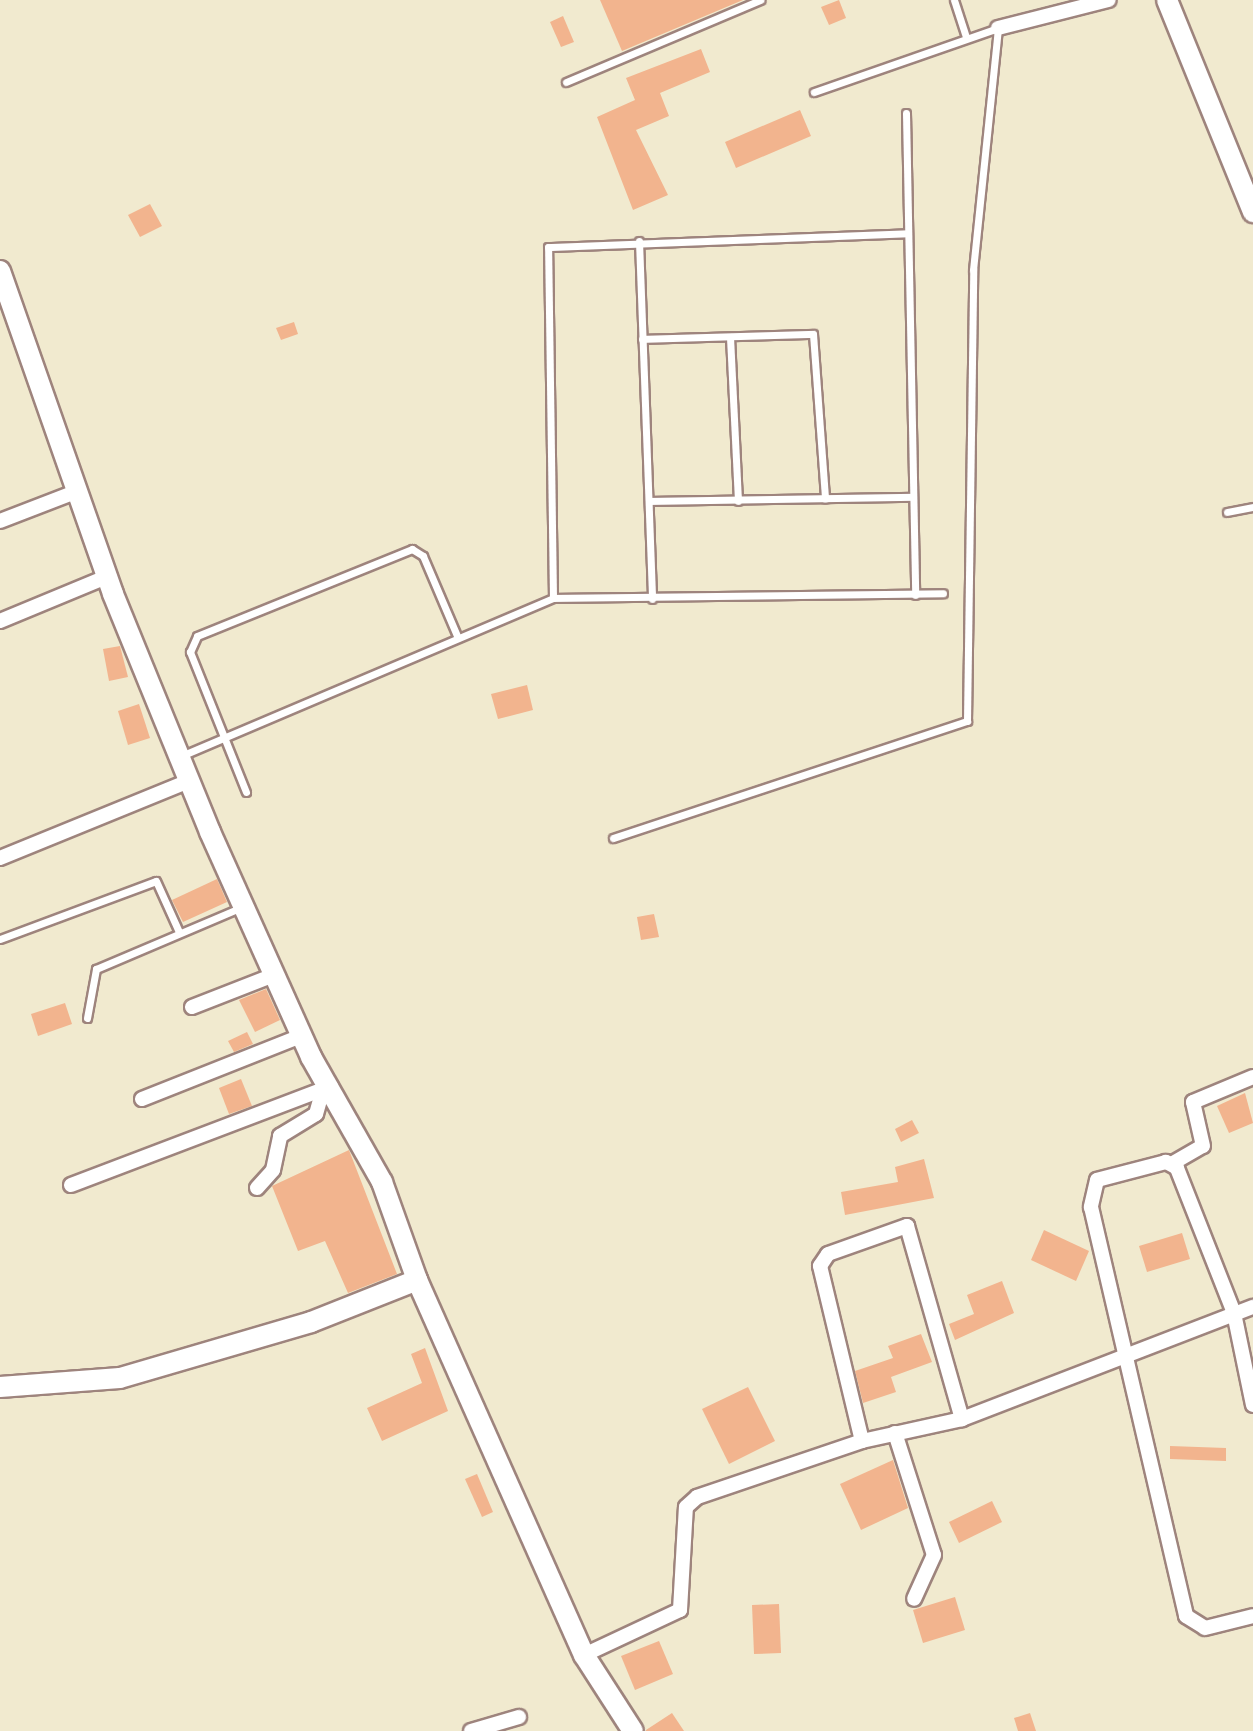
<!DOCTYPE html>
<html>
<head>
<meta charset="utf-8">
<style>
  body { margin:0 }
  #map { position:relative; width:1253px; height:1731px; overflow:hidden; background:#f1eacf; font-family:"Shantell Sans",sans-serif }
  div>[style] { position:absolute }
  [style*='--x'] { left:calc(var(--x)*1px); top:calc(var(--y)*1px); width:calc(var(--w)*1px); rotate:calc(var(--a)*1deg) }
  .building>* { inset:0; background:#f2b48e }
  .roads { filter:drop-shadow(2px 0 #9e847d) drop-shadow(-2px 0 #9e847d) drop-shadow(0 2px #9e847d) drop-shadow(0 -2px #9e847d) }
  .lane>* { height:7px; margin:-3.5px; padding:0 3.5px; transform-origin:3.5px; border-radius:3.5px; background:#fff }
  .street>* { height:14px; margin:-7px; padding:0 7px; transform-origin:7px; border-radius:7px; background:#fff }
  .secondary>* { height:20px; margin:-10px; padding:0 10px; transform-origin:10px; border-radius:10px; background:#fff }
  span { translate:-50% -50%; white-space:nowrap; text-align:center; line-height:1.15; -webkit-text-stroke:7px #fcf5e5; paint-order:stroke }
</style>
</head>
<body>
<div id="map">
  <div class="building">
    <div style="clip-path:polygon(600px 0,743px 0,622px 51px)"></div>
    <div style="clip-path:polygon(839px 0,846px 18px,829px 25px,821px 7px)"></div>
    <div style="clip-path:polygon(563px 16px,574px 42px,561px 47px,550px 22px)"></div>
    <div style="clip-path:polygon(701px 49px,710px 72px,660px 93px,669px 116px,636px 130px,668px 195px,633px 210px,597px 117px,635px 100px,626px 78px)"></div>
    <div style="clip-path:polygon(800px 110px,811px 136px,736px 168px,725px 142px)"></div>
    <div style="clip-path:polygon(150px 204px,162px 226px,140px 237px,128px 215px)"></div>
    <div style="clip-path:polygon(294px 322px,298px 334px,281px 340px,276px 328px)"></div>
    <div style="clip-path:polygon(120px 646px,128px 677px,109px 681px,103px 649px)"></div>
    <div style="clip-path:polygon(527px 685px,533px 710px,498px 719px,491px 694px)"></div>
    <div style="clip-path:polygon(139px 704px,150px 738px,128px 745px,118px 711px)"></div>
    <div style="clip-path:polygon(217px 879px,227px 902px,183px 922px,172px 900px)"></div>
    <div style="clip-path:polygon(654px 914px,659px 937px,641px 940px,637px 917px)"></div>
    <div style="clip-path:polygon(266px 989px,280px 1020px,255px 1032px,239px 1000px)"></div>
    <div style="clip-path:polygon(65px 1003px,72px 1024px,38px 1036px,31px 1014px)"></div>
    <div style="clip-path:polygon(247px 1032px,253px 1044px,234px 1052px,228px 1041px)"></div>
    <div style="clip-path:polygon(241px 1079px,252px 1106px,229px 1114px,219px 1088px)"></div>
    <div style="clip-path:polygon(1245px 1093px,1253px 1123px,1229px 1133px,1217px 1106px)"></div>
    <div style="clip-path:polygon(912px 1120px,919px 1133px,901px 1142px,895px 1129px)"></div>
    <div style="clip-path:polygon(349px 1150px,397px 1274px,348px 1293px,325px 1241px,298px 1251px,272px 1186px)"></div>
    <div style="clip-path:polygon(924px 1159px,934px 1198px,845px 1215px,841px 1192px,898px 1182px,895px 1167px)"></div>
    <div style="clip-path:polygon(1044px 1230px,1089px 1251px,1076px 1281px,1031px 1260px)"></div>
    <div style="clip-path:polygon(1182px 1233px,1190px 1259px,1147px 1272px,1139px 1246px)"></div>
    <div style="clip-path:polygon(1002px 1281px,1014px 1313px,955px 1340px,949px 1324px,974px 1314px,967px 1295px)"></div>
    <div style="clip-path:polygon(921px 1334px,932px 1362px,891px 1377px,896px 1392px,863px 1403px,855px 1371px,893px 1358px,888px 1346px)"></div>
    <div style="clip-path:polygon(425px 1348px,448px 1411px,382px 1441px,367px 1408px,422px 1383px,411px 1354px)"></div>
    <div style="clip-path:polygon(748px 1387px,775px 1441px,729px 1464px,702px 1409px)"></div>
    <div style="clip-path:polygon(1170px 1446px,1226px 1448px,1226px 1461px,1170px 1459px)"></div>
    <div style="clip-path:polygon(893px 1460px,908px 1508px,861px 1530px,840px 1484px)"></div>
    <div style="clip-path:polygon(477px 1474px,493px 1512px,482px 1517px,465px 1479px)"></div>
    <div style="clip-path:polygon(992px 1501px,1002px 1522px,959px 1543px,949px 1522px)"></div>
    <div style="clip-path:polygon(955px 1597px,965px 1630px,923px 1643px,913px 1610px)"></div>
    <div style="clip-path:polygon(779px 1604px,781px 1653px,754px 1654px,752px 1605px)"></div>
    <div style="clip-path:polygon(659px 1641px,673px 1674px,635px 1690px,621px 1656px)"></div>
    <div style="clip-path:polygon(672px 1713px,684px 1731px,646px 1731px,646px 1730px)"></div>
    <div style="clip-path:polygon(1030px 1713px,1036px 1731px,1018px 1731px,1014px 1718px)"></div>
  </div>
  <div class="roads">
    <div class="lane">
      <div style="--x:954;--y:0;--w:38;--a:72"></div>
      <div style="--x:566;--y:82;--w:211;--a:-22.9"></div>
      <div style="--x:906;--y:113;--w:482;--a:88.9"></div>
      <div style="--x:639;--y:241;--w:358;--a:87.9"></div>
      <div style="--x:730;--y:337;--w:164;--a:87.2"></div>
      <div style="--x:642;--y:339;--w:171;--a:-1.7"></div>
      <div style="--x:813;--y:334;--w:165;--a:85.8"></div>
      <div style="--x:650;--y:501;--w:262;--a:-0.9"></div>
      <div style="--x:1227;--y:512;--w:26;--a:-11"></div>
      <div style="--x:553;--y:598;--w:351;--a:-90.8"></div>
      <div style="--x:548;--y:247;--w:357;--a:-2.2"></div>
      <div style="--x:181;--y:756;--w:404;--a:-23"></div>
      <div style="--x:553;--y:598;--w:390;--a:-0.7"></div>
      <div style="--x:246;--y:792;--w:151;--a:-111.8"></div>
      <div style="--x:190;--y:652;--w:17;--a:-66"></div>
      <div style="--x:197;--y:636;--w:232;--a:-22"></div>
      <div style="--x:412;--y:549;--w:13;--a:32"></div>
      <div style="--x:423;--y:556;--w:89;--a:66.9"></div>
      <div style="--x:613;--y:838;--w:373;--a:-18.3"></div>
      <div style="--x:967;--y:721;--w:451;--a:-89.2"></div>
      <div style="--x:973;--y:270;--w:243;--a:-84.1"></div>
      <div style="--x:998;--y:28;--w:195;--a:160.8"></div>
      <div style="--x:0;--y:939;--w:166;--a:-20.4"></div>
      <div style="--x:156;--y:881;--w:56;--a:65.7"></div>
      <div style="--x:87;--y:1018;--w:50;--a:-79.6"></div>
      <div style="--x:96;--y:969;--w:159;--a:-23"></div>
    </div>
    <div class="street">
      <div style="--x:998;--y:28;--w:114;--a:-14.2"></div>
      <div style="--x:0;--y:521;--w:80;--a:-21.1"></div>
      <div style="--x:0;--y:621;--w:115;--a:-22.5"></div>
      <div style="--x:0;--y:858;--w:204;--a:-22.2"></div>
      <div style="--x:192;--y:1007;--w:88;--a:-21.3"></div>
      <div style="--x:142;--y:1099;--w:171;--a:-21.6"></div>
      <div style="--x:1173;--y:1163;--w:34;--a:-30"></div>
      <div style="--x:1203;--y:1146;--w:45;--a:-102.8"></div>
      <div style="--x:1193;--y:1102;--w:65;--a:-22.6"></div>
      <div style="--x:71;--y:1185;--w:278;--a:-20.8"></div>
      <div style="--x:257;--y:1188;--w:24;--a:-48"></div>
      <div style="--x:273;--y:1170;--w:35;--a:-78"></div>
      <div style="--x:280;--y:1136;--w:42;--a:-31.4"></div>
      <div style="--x:316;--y:1114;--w:26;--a:-74"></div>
      <div style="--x:1253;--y:1405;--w:94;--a:-101.7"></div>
      <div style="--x:1234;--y:1313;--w:156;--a:-111.5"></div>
      <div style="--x:1177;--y:1168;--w:13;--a:-151"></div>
      <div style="--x:1166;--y:1162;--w:71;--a:165.4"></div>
      <div style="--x:1097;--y:1180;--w:28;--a:103"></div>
      <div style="--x:1091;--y:1207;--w:420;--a:76.9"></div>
      <div style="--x:1186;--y:1616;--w:22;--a:32"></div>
      <div style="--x:1205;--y:1628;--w:49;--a:-14"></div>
      <div style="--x:895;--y:1433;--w:128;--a:72.3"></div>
      <div style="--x:934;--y:1555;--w:48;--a:114.4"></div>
      <div style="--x:862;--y:1441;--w:180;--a:-103.5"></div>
      <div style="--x:820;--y:1266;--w:14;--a:-56"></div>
      <div style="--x:828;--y:1254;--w:84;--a:-19.5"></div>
      <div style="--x:907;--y:1226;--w:201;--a:74.1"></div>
      <div style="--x:584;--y:1655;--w:106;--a:-25.1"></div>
      <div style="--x:680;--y:1610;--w:103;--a:-86.7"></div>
      <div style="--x:686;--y:1507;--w:15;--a:-42"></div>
      <div style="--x:697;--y:1497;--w:174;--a:-18.7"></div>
      <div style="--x:862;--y:1441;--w:102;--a:-12.4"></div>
      <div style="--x:962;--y:1419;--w:312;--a:-21.1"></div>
      <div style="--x:471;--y:1731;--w:50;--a:-16.3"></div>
    </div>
    <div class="secondary">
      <div style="--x:1167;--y:0;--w:229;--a:67.9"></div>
      <div style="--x:0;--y:271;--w:342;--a:70.7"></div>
      <div style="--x:113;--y:594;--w:257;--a:67.8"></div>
      <div style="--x:210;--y:832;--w:247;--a:65.8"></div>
      <div style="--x:311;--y:1057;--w:144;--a:60.4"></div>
      <div style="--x:382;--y:1182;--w:104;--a:70.3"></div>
      <div style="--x:417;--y:1280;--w:411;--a:66"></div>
      <div style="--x:584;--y:1655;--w:90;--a:57.2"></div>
      <div style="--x:0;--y:1387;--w:120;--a:-4.3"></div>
      <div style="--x:120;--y:1378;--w:199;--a:-16.3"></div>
      <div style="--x:311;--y:1322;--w:114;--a:-21.6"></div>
    </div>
  </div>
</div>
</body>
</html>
